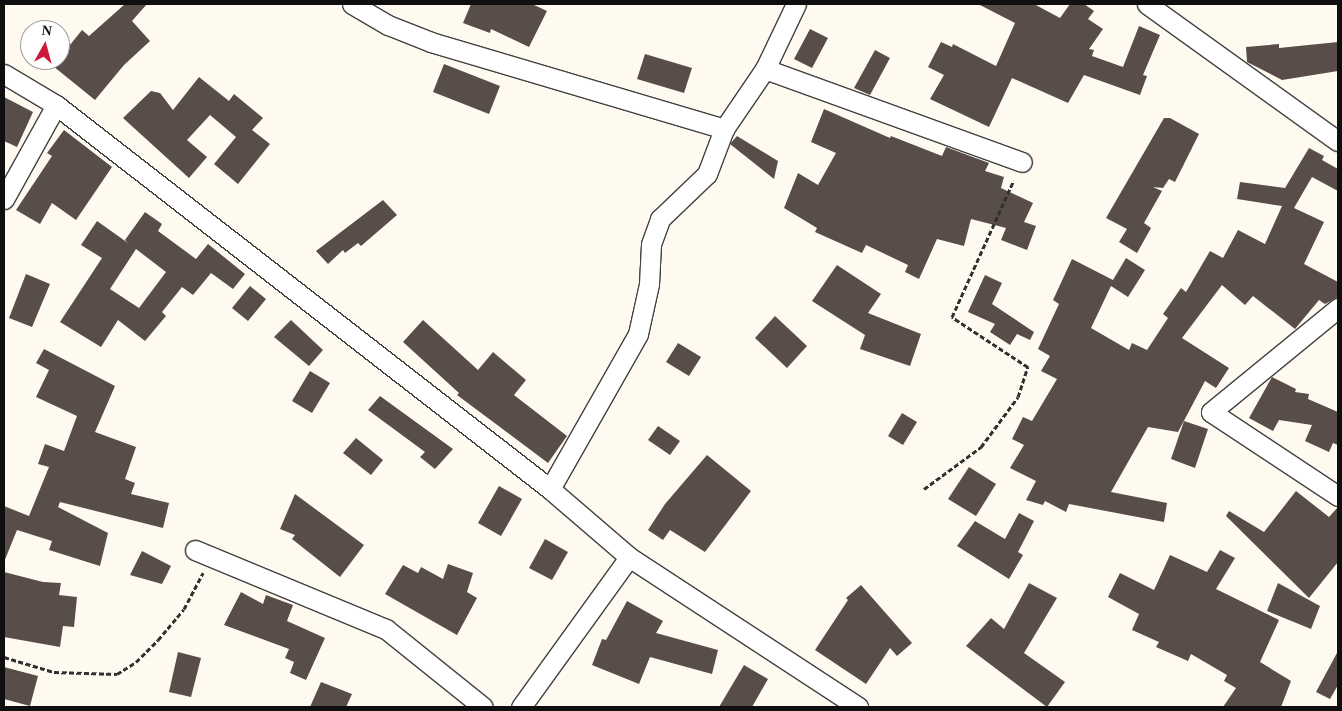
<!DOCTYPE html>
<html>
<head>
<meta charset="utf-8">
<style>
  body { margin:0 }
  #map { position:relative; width:1342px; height:711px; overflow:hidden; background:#fffaf0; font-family:"Times New Roman",serif }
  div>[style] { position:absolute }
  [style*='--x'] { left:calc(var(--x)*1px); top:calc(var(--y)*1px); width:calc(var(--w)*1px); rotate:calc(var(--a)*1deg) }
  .building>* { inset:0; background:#594d4a }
  .path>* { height:3px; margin-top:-1.5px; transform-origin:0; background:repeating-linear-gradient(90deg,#313131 0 5px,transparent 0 7.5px) }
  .roads { filter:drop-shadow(1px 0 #424242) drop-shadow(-1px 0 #424242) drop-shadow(0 1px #424242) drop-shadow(0 -1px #424242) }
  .street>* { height:19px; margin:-9.5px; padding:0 9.5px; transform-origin:9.5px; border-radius:9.5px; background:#fff }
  span { translate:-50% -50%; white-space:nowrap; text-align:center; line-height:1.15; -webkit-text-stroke:5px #fff; paint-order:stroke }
  .frame { position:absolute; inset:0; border:5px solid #0f0f0f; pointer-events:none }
  .north { position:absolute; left:20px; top:20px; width:50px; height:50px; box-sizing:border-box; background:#fff; border:1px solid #9f9f9f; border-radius:50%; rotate:7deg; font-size:14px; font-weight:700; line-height:20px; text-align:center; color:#0f0f0f }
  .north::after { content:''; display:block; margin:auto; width:18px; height:22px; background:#ce183b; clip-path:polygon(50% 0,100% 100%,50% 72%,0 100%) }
</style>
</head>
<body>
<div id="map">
  <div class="building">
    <div style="clip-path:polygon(125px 4px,147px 4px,132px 21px,150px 41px,124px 65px,95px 100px,53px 66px,82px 30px,89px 36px)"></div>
    <div style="clip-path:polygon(471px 4px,532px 4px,547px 11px,529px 47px,491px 29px,490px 33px,463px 23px)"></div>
    <div style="clip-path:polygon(978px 4px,1034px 4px,1060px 18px,1070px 4px,1084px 4px,1094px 11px,1088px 19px,1103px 29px,1089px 49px,1094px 50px,1092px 56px,1123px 67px,1139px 26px,1160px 35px,1143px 75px,1147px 76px,1140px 95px,1084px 75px,1068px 103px,1012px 78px,989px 127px,930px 99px,944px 75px,928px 67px,941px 42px,952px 47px,953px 44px,996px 66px,1015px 23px)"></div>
    <div style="clip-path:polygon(810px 29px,828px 38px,812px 68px,794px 59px)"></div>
    <div style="clip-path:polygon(1338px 42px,1338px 71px,1282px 80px,1247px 62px,1246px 47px,1279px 44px,1279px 48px)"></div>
    <div style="clip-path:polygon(875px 50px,890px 58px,870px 95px,854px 88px)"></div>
    <div style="clip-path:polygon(645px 54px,692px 68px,684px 93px,637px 79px)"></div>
    <div style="clip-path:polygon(444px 64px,500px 86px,489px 114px,433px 92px)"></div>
    <div style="clip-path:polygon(199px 77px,229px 101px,234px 94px,263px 118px,252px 130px,270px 144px,238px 184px,214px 164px,236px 137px,210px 115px,187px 140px,207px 157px,189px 178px,123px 118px,151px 91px,160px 93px,173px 110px)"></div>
    <div style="clip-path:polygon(4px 97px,33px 112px,17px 147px,4px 141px)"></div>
    <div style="clip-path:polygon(824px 109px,890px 138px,891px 136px,942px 156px,946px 147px,989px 163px,985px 171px,1004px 177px,1001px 188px,1033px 203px,1024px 222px,1036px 226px,1027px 250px,1001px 240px,1006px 228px,971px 219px,964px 246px,937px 239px,919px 279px,905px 272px,908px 265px,866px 245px,862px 253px,815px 232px,817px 228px,784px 208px,798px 173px,818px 185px,836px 153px,811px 142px)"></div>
    <div style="clip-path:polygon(1164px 118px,1170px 118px,1199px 134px,1175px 182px,1169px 179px,1163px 188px,1153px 187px,1162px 191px,1144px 223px,1151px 228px,1137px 253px,1119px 242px,1127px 229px,1106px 218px)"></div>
    <div style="clip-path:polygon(64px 130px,112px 167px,76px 220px,52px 203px,40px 224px,16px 210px,52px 156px,47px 153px)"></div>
    <div style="clip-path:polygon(737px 136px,778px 161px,774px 179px,730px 144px)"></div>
    <div style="clip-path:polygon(1309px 148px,1324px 156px,1322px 160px,1338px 169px,1338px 191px,1312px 177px,1294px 208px,1324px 222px,1304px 264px,1338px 282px,1338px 297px,1325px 304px,1319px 300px,1295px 329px,1253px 296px,1245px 305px,1222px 285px,1182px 338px,1229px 368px,1216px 388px,1205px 381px,1178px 432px,1148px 427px,1111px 492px,1167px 503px,1164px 522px,1069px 504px,1066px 512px,1045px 501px,1043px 505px,1026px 500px,1036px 481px,1010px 468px,1024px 445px,1012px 439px,1023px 417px,1032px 421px,1057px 379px,1041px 371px,1050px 356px,1038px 349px,1059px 304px,1053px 300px,1072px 259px,1113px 280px,1126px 258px,1145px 270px,1128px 297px,1111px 286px,1091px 328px,1129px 350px,1132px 343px,1147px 350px,1168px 318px,1163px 314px,1181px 288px,1186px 292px,1210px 251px,1223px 258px,1238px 230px,1265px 244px,1282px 206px,1237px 199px,1240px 182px,1285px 188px)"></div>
    <div style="clip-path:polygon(383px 200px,397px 215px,361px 246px,358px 243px,345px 253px,343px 250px,328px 264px,316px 251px)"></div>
    <div style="clip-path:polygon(evenodd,145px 212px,162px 224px,158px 231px,196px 259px,208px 244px,245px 274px,233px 289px,211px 273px,193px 295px,182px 287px,162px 312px,166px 316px,145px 341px,118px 320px,101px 347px,60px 322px,102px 258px,81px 245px,97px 221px,128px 243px,125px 240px,145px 212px,136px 249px,166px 272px,139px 308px,110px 289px,136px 249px)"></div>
    <div style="clip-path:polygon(837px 265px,881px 294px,868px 313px,921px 334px,910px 366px,860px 349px,865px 335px,812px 301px)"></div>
    <div style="clip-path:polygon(26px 274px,50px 284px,32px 327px,9px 318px)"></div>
    <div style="clip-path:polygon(985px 275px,1002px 283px,992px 304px,1034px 332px,1030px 340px,1017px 334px,1010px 345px,990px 332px,995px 324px,968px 312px)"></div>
    <div style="clip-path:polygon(250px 286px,266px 299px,248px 321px,232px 308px)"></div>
    <div style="clip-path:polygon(775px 316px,807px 346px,787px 368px,755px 338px)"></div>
    <div style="clip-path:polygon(291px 320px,323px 350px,309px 366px,274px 337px)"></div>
    <div style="clip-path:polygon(423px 320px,478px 370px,493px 352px,526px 380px,514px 395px,567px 436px,548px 463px,457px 395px,459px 393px,403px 342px)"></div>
    <div style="clip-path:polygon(678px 343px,701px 357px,689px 376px,666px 362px)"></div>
    <div style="clip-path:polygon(44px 349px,115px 386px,95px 432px,136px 447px,125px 479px,135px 483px,131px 494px,169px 503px,163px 528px,60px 502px,58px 507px,108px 533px,100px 566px,49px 550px,52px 541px,17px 530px,4px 562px,4px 506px,29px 516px,49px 467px,38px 464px,45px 444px,64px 451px,77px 416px,36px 397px,49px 370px,36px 363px)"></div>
    <div style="clip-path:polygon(310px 371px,330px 383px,312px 413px,292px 401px)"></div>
    <div style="clip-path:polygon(1272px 377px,1296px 389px,1295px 392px,1309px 394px,1308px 399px,1338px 412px,1338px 445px,1333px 443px,1329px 452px,1305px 441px,1312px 425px,1279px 420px,1273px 431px,1249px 418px)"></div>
    <div style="clip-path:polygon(380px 396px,453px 449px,435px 469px,420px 457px,425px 452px,368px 410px)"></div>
    <div style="clip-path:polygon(902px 413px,917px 422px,903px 445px,888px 436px)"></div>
    <div style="clip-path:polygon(1184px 421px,1208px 429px,1195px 468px,1171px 459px)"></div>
    <div style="clip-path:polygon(658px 426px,680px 441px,670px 455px,648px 440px)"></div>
    <div style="clip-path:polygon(356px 438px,383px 460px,371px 475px,343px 453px)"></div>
    <div style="clip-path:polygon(707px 455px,751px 491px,705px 552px,670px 530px,663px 540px,648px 530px,665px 504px)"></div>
    <div style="clip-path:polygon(969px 467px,996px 484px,976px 516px,948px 499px)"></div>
    <div style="clip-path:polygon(499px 486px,522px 499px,501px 536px,478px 523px)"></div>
    <div style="clip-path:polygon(1296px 491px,1329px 517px,1338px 507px,1338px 562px,1309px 598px,1226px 516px,1229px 511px,1264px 532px)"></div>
    <div style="clip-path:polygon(295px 494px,364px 545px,340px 577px,292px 539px,295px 535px,280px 529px)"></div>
    <div style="clip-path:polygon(1019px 513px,1034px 521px,1018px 552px,1023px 555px,1009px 579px,957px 546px,975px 521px,1005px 539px)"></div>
    <div style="clip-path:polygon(545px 539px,568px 552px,552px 580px,529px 568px)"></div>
    <div style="clip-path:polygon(1220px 550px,1235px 558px,1216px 589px,1279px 620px,1260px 662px,1291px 681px,1281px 707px,1223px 707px,1236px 688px,1224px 681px,1227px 675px,1191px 654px,1188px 661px,1156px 647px,1159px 642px,1132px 630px,1139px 614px,1108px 597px,1120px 573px,1154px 590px,1170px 555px,1207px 572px)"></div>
    <div style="clip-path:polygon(142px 551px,171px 566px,162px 584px,130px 575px)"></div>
    <div style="clip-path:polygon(448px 564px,473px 573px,467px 592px,477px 598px,457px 635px,385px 594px,403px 565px,418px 573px,421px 567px,443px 579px)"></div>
    <div style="clip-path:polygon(4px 572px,43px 582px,61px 583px,59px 595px,77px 597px,74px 627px,63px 626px,60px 647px,4px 637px)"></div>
    <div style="clip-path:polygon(1029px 583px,1057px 598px,1024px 653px,1065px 682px,1047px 707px,966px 646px,991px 618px,1004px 629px)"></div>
    <div style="clip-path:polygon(1278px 583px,1320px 606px,1311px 629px,1267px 611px)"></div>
    <div style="clip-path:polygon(861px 585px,912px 643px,897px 656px,890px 648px,866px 684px,815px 650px,848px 600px,846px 598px)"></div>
    <div style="clip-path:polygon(241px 592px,263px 604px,266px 595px,293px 605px,287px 621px,325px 638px,306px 680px,290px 673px,294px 662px,285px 658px,289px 649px,224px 625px)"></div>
    <div style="clip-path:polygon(627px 601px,663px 621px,656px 633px,718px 650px,712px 674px,650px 657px,639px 684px,592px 665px,602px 639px,606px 640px)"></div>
    <div style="clip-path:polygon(1338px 651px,1338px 685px,1330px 699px,1316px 692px)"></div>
    <div style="clip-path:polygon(178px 652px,201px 658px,191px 697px,169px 692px)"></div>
    <div style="clip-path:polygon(744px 665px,768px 679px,752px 707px,719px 707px)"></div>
    <div style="clip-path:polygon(4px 667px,38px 676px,30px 706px,4px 699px)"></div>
    <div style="clip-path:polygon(321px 682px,352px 694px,346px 707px,310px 707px)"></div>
  </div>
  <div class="path">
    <div style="--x:924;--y:489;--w:71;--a:-36.4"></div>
    <div style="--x:981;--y:447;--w:62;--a:-53.5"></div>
    <div style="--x:1018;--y:397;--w:32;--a:-72"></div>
    <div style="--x:1028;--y:367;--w:91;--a:-146.7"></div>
    <div style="--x:952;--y:317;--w:150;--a:-65.7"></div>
    <div style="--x:4;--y:657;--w:52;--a:16.7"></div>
    <div style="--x:54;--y:672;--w:63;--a:1.8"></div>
    <div style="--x:117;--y:674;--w:22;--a:-32"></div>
    <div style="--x:136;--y:662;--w:31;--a:-45"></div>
    <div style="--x:158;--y:640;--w:40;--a:-50"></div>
    <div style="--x:184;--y:609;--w:41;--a:-62.2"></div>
  </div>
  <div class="roads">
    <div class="street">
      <div style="--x:352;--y:4;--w:42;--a:30.3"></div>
      <div style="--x:388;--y:25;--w:46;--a:21.6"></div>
      <div style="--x:431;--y:42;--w:306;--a:16.5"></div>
      <div style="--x:1147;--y:4;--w:235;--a:35.7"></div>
      <div style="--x:765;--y:69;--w:273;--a:19.9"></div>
      <div style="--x:4;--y:74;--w:61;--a:30.8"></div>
      <div style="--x:56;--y:105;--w:626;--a:37.86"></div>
      <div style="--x:550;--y:489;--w:104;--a:40.7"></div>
      <div style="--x:629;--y:557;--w:274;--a:33.2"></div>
      <div style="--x:4;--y:199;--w:107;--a:-61"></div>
      <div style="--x:1338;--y:308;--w:164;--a:140.7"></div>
      <div style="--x:1211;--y:412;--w:152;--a:33.5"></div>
      <div style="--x:550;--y:489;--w:178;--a:-60.4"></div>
      <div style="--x:638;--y:334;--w:51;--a:-77.6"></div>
      <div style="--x:649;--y:284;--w:40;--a:-87.1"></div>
      <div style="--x:651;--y:244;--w:27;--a:-70"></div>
      <div style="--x:660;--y:219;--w:65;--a:-43.8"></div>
      <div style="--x:707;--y:174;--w:48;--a:-69.3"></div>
      <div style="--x:724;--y:129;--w:73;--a:-55.7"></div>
      <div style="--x:765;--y:69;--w:72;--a:-64.5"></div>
      <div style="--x:195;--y:550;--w:207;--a:22.5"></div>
      <div style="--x:386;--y:629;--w:124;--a:38.8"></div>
      <div style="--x:521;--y:707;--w:185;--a:-54.2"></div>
    </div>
  </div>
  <div class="frame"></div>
  <div class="north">N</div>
</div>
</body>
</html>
